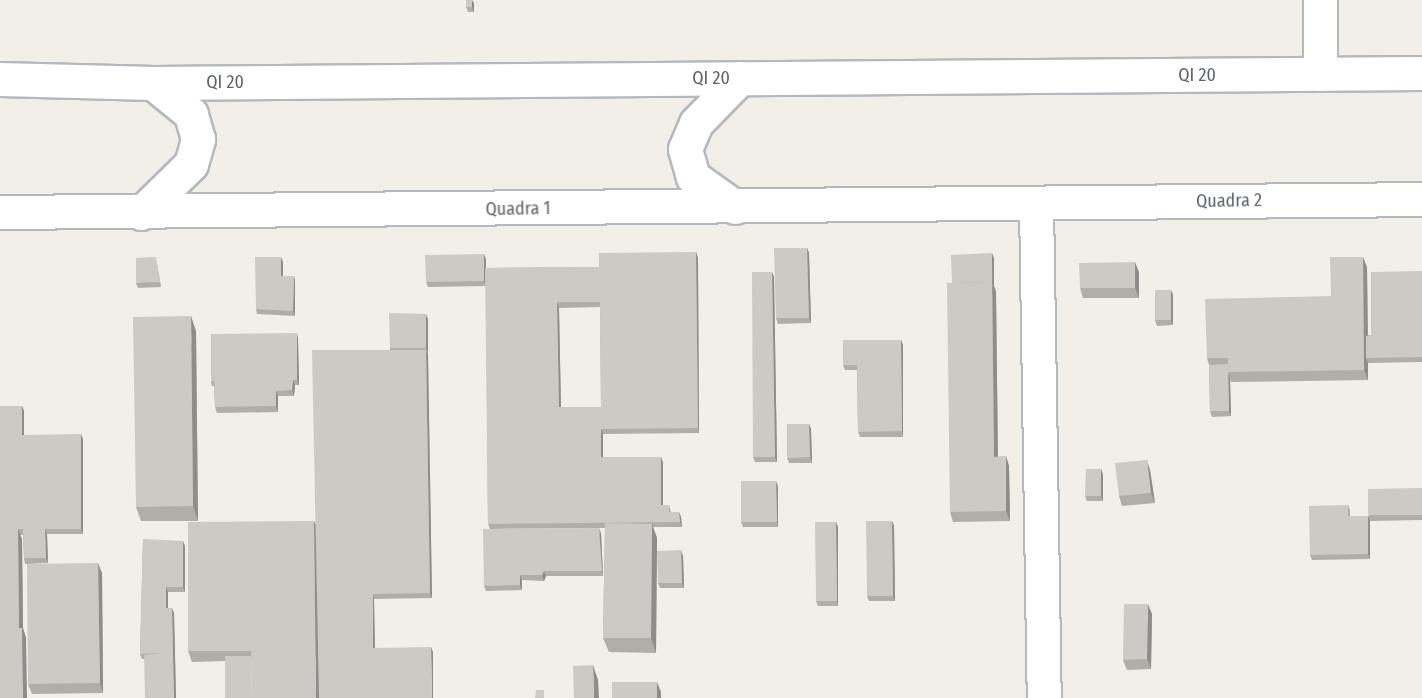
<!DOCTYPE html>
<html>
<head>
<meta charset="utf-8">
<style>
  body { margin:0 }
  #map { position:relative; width:1422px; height:698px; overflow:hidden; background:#f1efe8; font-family:"Fira Sans Condensed",sans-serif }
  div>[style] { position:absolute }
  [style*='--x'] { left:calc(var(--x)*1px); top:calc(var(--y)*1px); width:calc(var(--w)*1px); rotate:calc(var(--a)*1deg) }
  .roads { filter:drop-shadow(2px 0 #b5b8bc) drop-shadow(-2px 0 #b5b8bc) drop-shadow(0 2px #b5b8bc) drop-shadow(0 -2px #b5b8bc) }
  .minor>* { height:33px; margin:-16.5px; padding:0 16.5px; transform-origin:16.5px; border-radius:16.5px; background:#fff }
  .wall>* { inset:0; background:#afaea9 }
  .shaded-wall>* { inset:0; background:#8f8d8a }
  .building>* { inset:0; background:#cccac5 }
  span { translate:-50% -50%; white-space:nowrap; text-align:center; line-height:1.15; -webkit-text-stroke:6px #fff; paint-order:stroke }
  .street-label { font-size:18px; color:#5f6368 }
</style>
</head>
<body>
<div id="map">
  <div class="roads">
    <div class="minor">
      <div style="--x:1320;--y:74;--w:74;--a:-90"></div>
      <div style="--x:0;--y:79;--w:153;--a:1.5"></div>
      <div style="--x:153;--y:83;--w:1269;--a:-0.45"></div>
      <div style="--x:1036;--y:203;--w:495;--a:89.1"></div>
      <div style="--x:735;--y:207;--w:52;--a:-144.5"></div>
      <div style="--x:693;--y:177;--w:29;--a:-106"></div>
      <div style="--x:685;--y:149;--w:28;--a:-67"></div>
      <div style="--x:696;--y:123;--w:63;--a:-45.6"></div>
      <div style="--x:0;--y:212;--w:1422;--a:-0.52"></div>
      <div style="--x:141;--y:213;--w:70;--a:-44.4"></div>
      <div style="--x:191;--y:164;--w:26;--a:-74"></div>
      <div style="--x:198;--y:139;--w:26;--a:-106"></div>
      <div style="--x:191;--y:114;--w:49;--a:-140.8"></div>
    </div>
  </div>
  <div class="wall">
    <div style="clip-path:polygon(474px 3px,474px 12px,468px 12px,466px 7px)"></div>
    <div style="clip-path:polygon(807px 248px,809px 253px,811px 323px,778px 324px,776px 318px)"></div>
    <div style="clip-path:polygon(evenodd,696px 252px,698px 258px,699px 433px,603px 434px,603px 457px,663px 462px,663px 505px,669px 505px,671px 512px,679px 512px,681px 517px,682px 527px,653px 527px,657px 538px,656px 653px,609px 652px,603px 638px,605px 528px,490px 529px,488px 524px,486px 286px,428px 287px,426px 282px,486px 259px,486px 268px,599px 267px,696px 252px,600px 307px,601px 407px,561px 407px,559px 308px,600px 307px)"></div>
    <div style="clip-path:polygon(994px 258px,994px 286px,996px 292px,998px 457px,1006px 456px,1009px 466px,1010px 521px,953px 522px,950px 512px,952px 283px)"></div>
    <div style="clip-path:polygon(283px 262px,283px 276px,294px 276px,295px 281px,295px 316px,257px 314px,256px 309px)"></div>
    <div style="clip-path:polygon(157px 263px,161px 287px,138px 288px,136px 283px)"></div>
    <div style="clip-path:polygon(1367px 267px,1368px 335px,1371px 335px,1422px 271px,1422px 362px,1368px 363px,1368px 380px,1231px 382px,1230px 378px,1231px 416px,1212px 417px,1210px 411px,1209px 365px,1207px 358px,1331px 296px)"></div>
    <div style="clip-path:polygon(772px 272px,774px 277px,777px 462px,755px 462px,753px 457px)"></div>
    <div style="clip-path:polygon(1139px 272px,1139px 298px,1083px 298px,1080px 288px)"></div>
    <div style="clip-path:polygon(1171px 290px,1173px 295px,1173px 325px,1157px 326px,1155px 320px)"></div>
    <div style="clip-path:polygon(428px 319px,428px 353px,432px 598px,374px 599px,375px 648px,433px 652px,225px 661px,192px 662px,188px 651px,314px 521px,316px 525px,390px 350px,390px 348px)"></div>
    <div style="clip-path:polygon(196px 331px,198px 521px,141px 521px,136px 507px)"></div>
    <div style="clip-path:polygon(298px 338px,299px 385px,295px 385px,294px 396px,278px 396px,278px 412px,217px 413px,215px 407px,214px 386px,212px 386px,211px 381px)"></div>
    <div style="clip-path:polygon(901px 340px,903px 345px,903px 437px,860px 437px,858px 432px,857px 370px,845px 370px,843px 365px)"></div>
    <div style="clip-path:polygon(22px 406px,24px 411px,24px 435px,83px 439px,83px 534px,47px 534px,48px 563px,25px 564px,24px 558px,23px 535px,20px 535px,22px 539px,23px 628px,26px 638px,0 698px)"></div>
    <div style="clip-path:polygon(809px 424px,811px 429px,812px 463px,789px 463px,787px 458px)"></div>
    <div style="clip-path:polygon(1101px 469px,1103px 475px,1103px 501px,1087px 501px,1085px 496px)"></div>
    <div style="clip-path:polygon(1150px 470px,1155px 503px,1122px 506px,1119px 496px)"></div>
    <div style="clip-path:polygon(778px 486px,778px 527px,743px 527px,741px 522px)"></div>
    <div style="clip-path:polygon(1422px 488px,1422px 520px,1370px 521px,1370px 559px,1312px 560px,1310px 555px,1348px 505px,1350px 510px,1350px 516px,1368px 516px)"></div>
    <div style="clip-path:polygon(892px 521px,894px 526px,895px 601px,869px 601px,867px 596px)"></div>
    <div style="clip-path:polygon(836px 522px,838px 527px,838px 606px,818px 606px,816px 601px)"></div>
    <div style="clip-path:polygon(601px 533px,603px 576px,546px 576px,544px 581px,522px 580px,522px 590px,486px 591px,484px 586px)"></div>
    <div style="clip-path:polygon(143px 539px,185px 546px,185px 592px,168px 592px,168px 608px,174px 613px,176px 698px,144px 659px,142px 659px,140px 654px)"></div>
    <div style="clip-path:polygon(683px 556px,684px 588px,660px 588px,658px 583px)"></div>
    <div style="clip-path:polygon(102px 573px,103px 693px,32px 694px,28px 684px)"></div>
    <div style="clip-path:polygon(1152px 614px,1151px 669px,1127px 670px,1123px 660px)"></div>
  </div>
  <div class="shaded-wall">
    <div style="clip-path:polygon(472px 0,474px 3px,474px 12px,472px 7px)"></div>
    <div style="clip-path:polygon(807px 248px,809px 253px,811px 323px,809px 318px)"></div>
    <div style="clip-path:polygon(696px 252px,698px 258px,699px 433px,698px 428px)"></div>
    <div style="clip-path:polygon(992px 253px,994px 258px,994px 286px,996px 292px,998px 467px,994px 457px)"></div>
    <div style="clip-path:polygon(484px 254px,486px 259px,486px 286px,484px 281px)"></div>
    <div style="clip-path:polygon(281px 257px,283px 262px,283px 281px,281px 276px)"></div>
    <div style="clip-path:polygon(1363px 257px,1367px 267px,1368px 358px,1366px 358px,1368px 363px,1368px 380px,1364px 370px)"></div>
    <div style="clip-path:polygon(1135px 262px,1139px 272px,1139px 298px,1135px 288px)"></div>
    <div style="clip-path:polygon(772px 272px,774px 277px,777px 462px,775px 457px)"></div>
    <div style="clip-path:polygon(294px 276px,295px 281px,295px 316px,293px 311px)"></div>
    <div style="clip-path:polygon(1171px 290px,1173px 295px,1173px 325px,1171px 320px)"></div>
    <div style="clip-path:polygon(557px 302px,559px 308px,561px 412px,559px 407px)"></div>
    <div style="clip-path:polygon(426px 314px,428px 319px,428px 353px,426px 348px)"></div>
    <div style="clip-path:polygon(191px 316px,196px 331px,198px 521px,193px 506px)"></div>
    <div style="clip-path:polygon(297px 333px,298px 338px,299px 385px,297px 380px)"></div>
    <div style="clip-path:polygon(901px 340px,903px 345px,903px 437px,902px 431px)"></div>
    <div style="clip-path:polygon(426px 350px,428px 355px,432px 598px,430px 593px)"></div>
    <div style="clip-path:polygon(1228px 373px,1230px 378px,1231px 416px,1229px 411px)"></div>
    <div style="clip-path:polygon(293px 380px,295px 385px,294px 396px,292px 390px)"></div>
    <div style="clip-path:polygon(276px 391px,278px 396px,278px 412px,276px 406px)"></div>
    <div style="clip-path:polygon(22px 406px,24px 411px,24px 440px,22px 435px)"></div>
    <div style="clip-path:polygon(809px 424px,811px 429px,812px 463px,810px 457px)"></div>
    <div style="clip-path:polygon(601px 429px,603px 434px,603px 462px,601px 457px)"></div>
    <div style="clip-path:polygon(81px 434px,83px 439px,83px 534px,81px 529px)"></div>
    <div style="clip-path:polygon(1006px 456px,1009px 466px,1010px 521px,1006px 511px)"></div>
    <div style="clip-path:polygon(661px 457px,663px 462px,663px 510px,661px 505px)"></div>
    <div style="clip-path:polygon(1147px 460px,1150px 470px,1155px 503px,1151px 493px)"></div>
    <div style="clip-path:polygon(1101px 469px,1103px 475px,1103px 501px,1101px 496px)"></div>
    <div style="clip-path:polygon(776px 481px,778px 486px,778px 527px,777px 522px)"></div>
    <div style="clip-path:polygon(679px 512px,681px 517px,682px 527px,680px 522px)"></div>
    <div style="clip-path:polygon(1368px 516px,1370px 521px,1370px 559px,1368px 554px)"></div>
    <div style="clip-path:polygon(314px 521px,318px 531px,320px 698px,316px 698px)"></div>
    <div style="clip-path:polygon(892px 521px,894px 526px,895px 601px,893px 596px)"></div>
    <div style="clip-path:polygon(836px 522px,838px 527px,838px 606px,837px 601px)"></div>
    <div style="clip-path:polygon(652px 524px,657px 538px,656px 653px,651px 638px)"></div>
    <div style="clip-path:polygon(599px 528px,601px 533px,603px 576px,602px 571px)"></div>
    <div style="clip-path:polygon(18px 529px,22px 539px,23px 628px,26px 638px,27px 698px,23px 698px,19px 628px)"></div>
    <div style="clip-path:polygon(45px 529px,47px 534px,48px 563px,46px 558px)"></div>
    <div style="clip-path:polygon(183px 541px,185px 546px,185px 592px,183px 587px)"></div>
    <div style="clip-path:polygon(681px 550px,683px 556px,684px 588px,682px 583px)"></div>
    <div style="clip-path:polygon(98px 563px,102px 573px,103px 693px,100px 683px)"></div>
    <div style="clip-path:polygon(544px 571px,546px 576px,544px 581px,542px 575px)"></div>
    <div style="clip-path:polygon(520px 575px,522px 580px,522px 590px,520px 585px)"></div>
    <div style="clip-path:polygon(166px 587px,168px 592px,168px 613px,166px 608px)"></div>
    <div style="clip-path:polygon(373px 594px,374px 599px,375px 653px,373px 648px)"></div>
    <div style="clip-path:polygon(1148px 604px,1152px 614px,1151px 669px,1147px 659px)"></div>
    <div style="clip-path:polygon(172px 608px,174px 613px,176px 698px,174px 698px)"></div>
    <div style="clip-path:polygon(431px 647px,433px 652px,433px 698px,432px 698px)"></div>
    <div style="clip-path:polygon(593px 665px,598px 680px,599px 698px,594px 698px)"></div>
    <div style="clip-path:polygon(657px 682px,661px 692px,661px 698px,657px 698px)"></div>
  </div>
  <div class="building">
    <div style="clip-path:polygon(466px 0,472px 0,472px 7px,466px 7px)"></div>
    <div style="clip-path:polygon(774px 248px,807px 248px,809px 318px,776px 318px)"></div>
    <div style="clip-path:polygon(evenodd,696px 252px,698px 428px,601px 429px,601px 457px,661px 457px,661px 505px,669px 505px,669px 512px,679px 512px,680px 522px,488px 524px,485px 268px,599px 267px,599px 253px,696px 252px,557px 302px,600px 302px,601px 407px,559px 407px,557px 302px)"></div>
    <div style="clip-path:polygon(992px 253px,992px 282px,952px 283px,951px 255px)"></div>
    <div style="clip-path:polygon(484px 254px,484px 281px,426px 282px,425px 255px)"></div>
    <div style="clip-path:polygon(156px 257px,160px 282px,136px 283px,136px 258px)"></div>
    <div style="clip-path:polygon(255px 257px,281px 257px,281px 276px,294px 276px,293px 311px,256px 309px)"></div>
    <div style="clip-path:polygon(1330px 257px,1363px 257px,1364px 370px,1228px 372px,1228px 358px,1207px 358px,1205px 299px,1331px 296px)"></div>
    <div style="clip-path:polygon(1135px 262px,1135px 288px,1080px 288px,1079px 263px)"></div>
    <div style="clip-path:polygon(1422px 271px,1422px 357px,1366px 358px,1366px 336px,1371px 335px,1371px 272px)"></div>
    <div style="clip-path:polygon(752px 272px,772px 272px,775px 457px,753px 457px)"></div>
    <div style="clip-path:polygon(992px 282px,994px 457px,1006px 456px,1006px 511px,950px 512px,947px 283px)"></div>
    <div style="clip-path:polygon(1155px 290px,1171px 290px,1171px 320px,1155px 320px)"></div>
    <div style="clip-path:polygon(389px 313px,426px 314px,426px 348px,390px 348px)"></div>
    <div style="clip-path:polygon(191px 316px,193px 506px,136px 507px,133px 317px)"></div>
    <div style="clip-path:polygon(297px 333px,297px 380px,293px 380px,292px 390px,276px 391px,276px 406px,215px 407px,214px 381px,211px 381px,211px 334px)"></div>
    <div style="clip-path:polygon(843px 340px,901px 340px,902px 431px,858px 432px,857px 365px,843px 365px)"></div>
    <div style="clip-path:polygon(312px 350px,426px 350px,430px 593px,373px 594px,373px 648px,431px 647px,432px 698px,319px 698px)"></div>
    <div style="clip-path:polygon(1228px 364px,1229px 411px,1210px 411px,1209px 365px)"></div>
    <div style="clip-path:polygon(0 406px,22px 406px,22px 435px,81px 434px,81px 529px,45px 529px,46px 558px,24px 558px,23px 529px,0 529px)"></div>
    <div style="clip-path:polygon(787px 424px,809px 424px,810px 457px,787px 458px)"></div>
    <div style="clip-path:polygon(1147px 460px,1151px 493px,1119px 496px,1115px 463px)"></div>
    <div style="clip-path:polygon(1086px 469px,1101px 469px,1101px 496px,1085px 496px)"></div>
    <div style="clip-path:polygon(741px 481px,776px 481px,777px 522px,741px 522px)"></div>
    <div style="clip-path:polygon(1422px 488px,1422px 515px,1368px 515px,1368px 489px)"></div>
    <div style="clip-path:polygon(1348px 505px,1348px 516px,1368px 516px,1368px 554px,1310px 555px,1309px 506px)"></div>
    <div style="clip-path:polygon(314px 521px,316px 698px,252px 698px,251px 651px,188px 651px,188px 522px)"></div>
    <div style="clip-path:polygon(866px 521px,892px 521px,893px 596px,867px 596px)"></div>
    <div style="clip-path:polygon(815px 522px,836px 522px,837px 601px,816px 601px)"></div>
    <div style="clip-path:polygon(605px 523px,652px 524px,651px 638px,603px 638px)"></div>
    <div style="clip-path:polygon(599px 528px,602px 571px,544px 571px,542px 575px,520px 575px,520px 585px,484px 586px,483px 529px)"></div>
    <div style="clip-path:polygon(0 529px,18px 529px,19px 628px,22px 628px,23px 698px,0 698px)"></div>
    <div style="clip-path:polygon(143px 539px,183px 541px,183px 587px,166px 587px,166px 608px,172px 608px,174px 698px,145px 698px,144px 655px,164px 653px,140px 654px)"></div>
    <div style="clip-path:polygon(681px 550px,682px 583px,658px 583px,657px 551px)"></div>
    <div style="clip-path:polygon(98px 563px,100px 683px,28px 684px,27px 564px)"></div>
    <div style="clip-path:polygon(1124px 604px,1148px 604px,1147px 659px,1123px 660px)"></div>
    <div style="clip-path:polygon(225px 656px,251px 656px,252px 698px,225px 698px)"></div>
    <div style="clip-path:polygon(593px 665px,594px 698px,574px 698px,573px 666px)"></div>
    <div style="clip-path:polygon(612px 682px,657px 682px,657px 698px,612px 698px)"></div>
    <div style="clip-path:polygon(536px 690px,544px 690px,544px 698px,535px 698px)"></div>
  </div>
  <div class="street-label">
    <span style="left:1197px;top:75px">QI 20</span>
    <span style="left:711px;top:78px">QI 20</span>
    <span style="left:225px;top:82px">QI 20</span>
    <span style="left:1229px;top:201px;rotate:-1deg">Quadra 2</span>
    <span style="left:518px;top:209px;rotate:-1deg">Quadra 1</span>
  </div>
</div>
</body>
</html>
